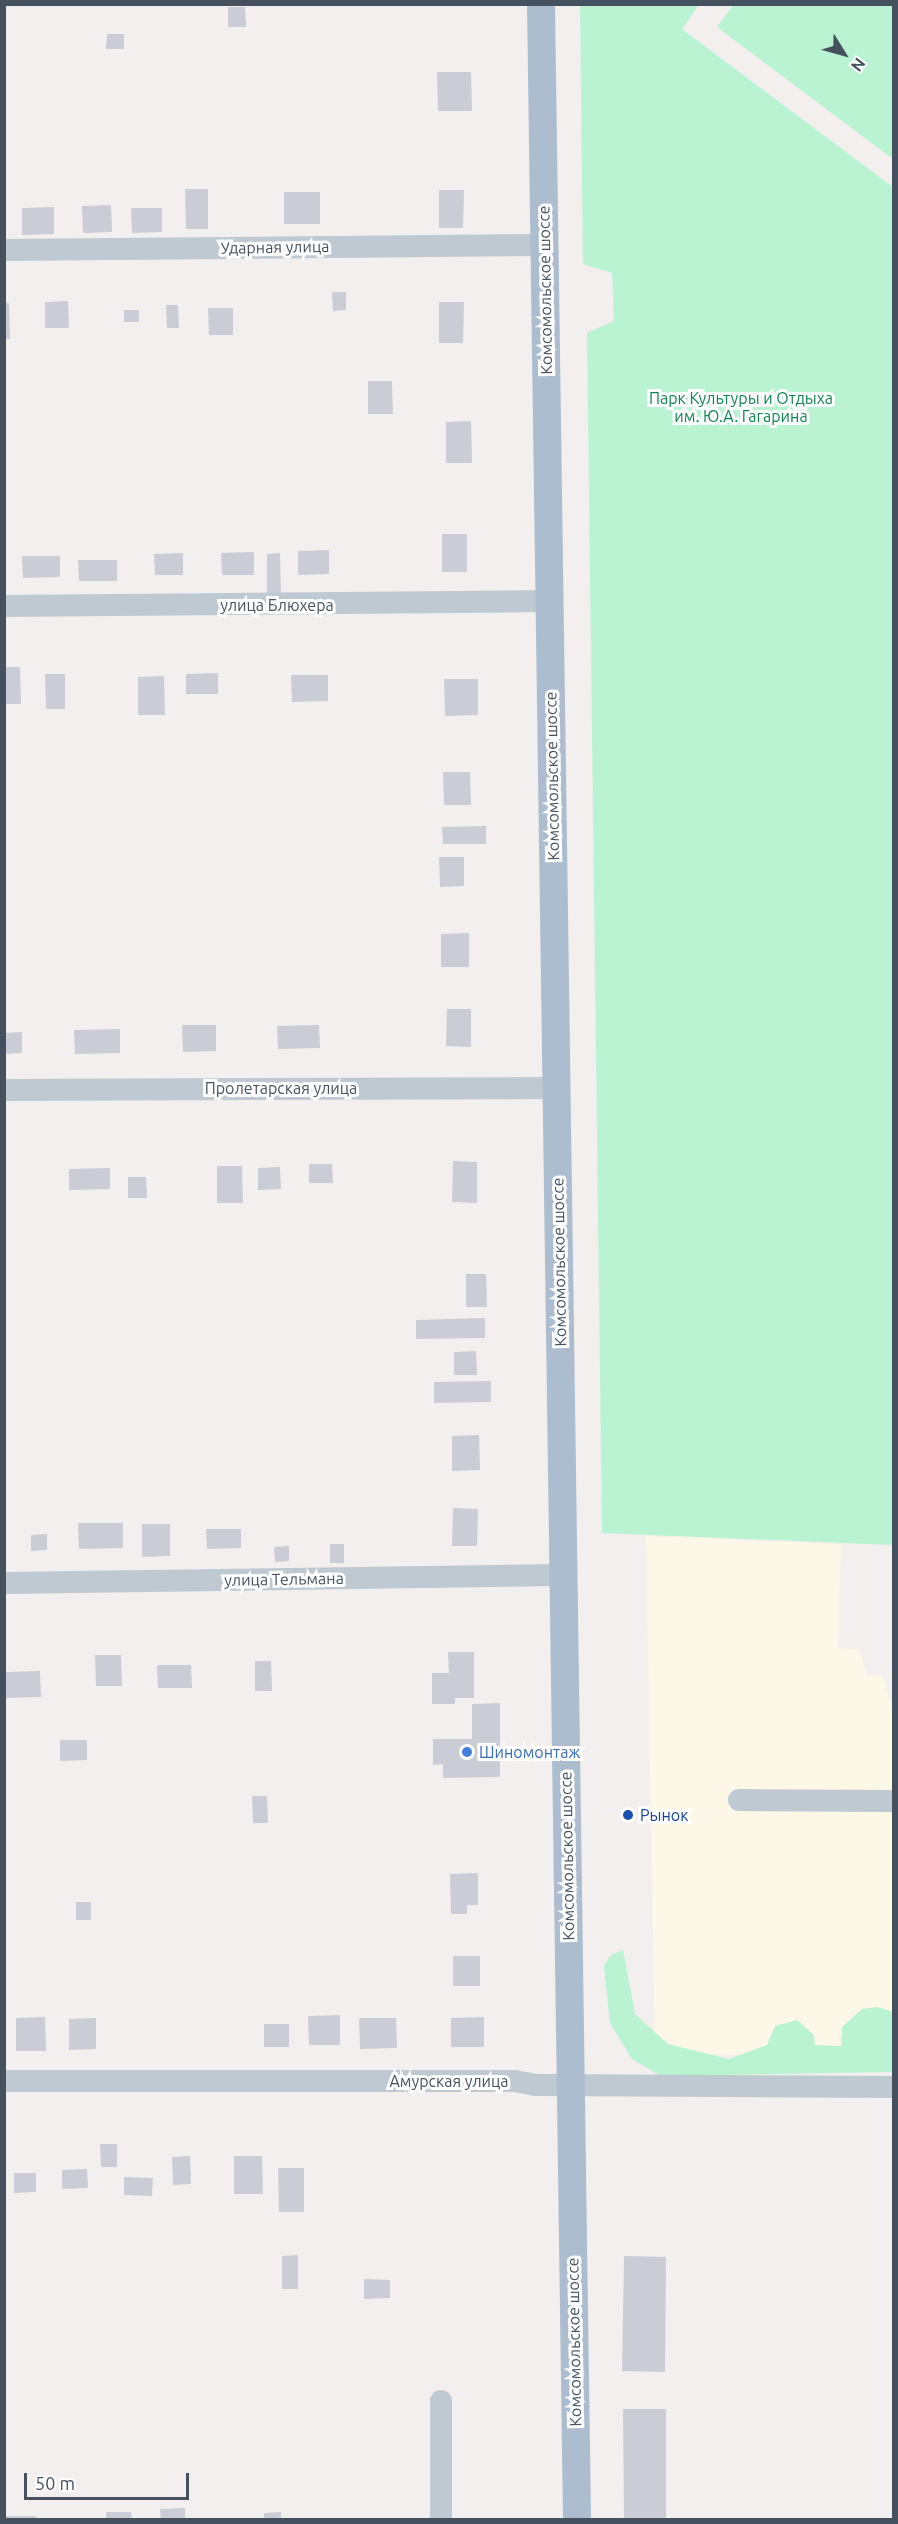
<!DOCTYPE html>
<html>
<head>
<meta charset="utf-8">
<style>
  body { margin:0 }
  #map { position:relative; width:898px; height:2524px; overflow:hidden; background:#f2efee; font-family:Ubuntu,sans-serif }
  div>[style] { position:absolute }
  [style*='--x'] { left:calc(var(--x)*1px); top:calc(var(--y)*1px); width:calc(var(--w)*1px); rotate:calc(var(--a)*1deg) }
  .commercial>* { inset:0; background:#fdf7e7 }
  .green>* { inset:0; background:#b9f3d1 }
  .building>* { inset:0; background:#cacdd5 }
  .minor>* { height:22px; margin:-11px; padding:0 11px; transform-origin:11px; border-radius:11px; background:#bec9d2 }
  .major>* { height:28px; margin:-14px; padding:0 14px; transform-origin:14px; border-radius:14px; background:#acbdd0 }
  .dots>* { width:16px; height:16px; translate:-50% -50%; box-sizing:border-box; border:3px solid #fff; border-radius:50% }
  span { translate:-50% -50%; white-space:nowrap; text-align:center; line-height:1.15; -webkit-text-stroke:6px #fff; paint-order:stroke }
  .street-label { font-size:16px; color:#45515e }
  .park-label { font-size:16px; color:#0f864e }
  .shop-label { font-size:16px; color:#366cbe }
  .left { translate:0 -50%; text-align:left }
  .transit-label { font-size:16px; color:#164399 }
  .frame { position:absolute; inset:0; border:6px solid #45515e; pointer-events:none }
  .north { position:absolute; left:814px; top:24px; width:60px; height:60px; -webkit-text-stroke:4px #fff; paint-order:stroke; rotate:127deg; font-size:16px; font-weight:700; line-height:24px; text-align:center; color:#45515e }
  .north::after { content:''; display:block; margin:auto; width:21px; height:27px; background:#45515e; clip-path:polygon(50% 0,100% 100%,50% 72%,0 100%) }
  .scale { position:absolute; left:24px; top:2473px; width:165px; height:27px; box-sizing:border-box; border:3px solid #45515e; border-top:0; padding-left:8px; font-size:18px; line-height:21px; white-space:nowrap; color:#45515e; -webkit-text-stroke:4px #fff; paint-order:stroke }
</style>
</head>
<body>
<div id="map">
  <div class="commercial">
    <div style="clip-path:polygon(646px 1536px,841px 1544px,838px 1648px,859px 1649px,867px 1675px,883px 1676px,893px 1712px,893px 2054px,655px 2055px)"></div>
  </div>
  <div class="green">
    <div style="clip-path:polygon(734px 4px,893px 5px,893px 159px,717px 27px)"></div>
    <div style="clip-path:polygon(580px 5px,699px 5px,682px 29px,893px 187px,893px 1545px,602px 1533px,587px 333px,614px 321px,612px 273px,583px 264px)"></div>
    <div style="clip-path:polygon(623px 1950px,635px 2014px,668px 2044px,729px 2059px,767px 2045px,775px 2026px,797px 2020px,814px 2035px,815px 2045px,841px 2046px,842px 2027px,862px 2009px,877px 2007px,894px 2012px,893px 2072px,661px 2076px,632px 2059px,610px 2023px,604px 1966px,611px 1955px)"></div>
  </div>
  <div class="building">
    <div style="clip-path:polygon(228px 7px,245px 7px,246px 27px,228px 27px)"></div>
    <div style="clip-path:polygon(107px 34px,124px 34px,124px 49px,106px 49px)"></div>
    <div style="clip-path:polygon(437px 72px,471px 72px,472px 111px,438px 111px)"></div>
    <div style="clip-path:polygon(185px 189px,208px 189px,208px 229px,186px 229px)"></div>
    <div style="clip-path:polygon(439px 190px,464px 190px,463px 228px,439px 228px)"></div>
    <div style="clip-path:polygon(284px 192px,320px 192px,320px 224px,284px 224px)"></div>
    <div style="clip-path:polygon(111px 205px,112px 232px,83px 233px,82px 206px)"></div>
    <div style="clip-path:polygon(54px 207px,54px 234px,22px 235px,22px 208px)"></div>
    <div style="clip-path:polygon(131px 208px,162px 208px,162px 232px,132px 233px)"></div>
    <div style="clip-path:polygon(332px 292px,346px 292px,346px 310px,333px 311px)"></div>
    <div style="clip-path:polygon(68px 301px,69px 328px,45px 328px,45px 302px)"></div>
    <div style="clip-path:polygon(439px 302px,464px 302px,463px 343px,439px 343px)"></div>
    <div style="clip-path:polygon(4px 303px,9px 303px,10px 339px,4px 339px)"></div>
    <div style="clip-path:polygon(166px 305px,178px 305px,179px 328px,167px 328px)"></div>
    <div style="clip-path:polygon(208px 308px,233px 308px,233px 335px,209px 335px)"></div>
    <div style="clip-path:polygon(124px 310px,139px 310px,139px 322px,124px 322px)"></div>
    <div style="clip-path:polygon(368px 381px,392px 381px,393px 414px,368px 414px)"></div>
    <div style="clip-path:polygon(471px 421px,472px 463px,446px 463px,446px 422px)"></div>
    <div style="clip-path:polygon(442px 534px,467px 534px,467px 572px,442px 572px)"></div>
    <div style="clip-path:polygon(329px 550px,329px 574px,298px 575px,298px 551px)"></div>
    <div style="clip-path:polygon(254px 552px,254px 575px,222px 575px,221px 553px)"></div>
    <div style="clip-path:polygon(183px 553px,183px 575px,155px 575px,154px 554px)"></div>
    <div style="clip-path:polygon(280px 553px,281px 596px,267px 597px,267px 554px)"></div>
    <div style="clip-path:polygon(22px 556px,60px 556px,60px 577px,23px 578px)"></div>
    <div style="clip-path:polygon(78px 560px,117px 560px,117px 581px,79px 581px)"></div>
    <div style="clip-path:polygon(4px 667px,20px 667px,21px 704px,4px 704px)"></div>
    <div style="clip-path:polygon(218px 673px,218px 694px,186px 694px,186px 674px)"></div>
    <div style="clip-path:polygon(45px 674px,65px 674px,65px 709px,46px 709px)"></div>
    <div style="clip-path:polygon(291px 675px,328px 675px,328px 701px,292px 702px)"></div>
    <div style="clip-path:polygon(164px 676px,165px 715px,138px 715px,138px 677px)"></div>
    <div style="clip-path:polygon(444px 679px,478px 679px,478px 715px,445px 716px)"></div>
    <div style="clip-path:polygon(443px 772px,470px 772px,471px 805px,444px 805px)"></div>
    <div style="clip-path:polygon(486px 826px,486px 844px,443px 844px,442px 827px)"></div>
    <div style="clip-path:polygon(439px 857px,464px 857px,464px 886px,440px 887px)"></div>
    <div style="clip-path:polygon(469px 933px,469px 967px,441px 967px,441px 934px)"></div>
    <div style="clip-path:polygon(447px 1009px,471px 1009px,471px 1047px,446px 1046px)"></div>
    <div style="clip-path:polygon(182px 1025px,216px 1025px,216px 1051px,183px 1052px)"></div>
    <div style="clip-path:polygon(319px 1025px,320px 1048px,278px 1049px,277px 1026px)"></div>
    <div style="clip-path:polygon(120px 1029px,120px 1053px,75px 1054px,74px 1030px)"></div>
    <div style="clip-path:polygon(22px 1032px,22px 1053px,5px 1054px,5px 1033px)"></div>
    <div style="clip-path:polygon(453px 1161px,477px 1162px,477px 1203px,452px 1202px)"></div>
    <div style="clip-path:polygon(309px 1164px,332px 1164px,333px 1183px,309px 1183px)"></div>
    <div style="clip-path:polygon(217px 1166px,242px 1166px,243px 1203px,217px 1203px)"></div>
    <div style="clip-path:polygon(280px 1167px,281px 1189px,258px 1190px,258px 1168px)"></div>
    <div style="clip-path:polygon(110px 1168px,110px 1189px,69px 1190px,69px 1169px)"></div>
    <div style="clip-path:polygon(128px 1177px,146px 1177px,147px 1198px,128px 1198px)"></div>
    <div style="clip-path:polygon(466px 1274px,486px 1274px,487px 1307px,466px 1307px)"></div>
    <div style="clip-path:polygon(485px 1318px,485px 1338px,416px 1339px,416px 1320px)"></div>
    <div style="clip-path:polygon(476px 1351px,477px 1375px,454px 1375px,454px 1352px)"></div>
    <div style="clip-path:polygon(491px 1381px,491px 1402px,434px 1403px,434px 1382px)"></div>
    <div style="clip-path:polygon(479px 1435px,480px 1470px,452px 1471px,452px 1436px)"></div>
    <div style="clip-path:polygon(453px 1508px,478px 1509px,477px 1546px,452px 1546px)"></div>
    <div style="clip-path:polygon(78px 1523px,123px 1523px,123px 1548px,79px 1549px)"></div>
    <div style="clip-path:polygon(142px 1524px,170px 1524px,170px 1556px,142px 1557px)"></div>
    <div style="clip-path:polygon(206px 1529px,241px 1529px,241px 1548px,207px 1549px)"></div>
    <div style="clip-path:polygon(47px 1534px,47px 1550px,31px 1551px,31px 1535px)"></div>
    <div style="clip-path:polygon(330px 1544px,344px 1544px,344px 1563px,330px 1563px)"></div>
    <div style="clip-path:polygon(289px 1546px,289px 1561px,275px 1562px,274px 1547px)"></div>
    <div style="clip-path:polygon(448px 1652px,474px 1652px,474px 1698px,455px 1698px,455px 1704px,432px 1704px,432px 1673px,449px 1673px)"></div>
    <div style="clip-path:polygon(95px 1655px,121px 1655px,122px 1686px,96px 1686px)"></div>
    <div style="clip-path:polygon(255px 1661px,271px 1661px,272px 1691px,255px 1691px)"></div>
    <div style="clip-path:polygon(157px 1665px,191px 1665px,192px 1688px,158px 1688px)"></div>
    <div style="clip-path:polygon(40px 1671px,41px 1697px,4px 1698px,4px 1672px)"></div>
    <div style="clip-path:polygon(500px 1703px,500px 1777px,443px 1778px,443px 1764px,433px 1765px,433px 1739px,472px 1739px,472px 1704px)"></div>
    <div style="clip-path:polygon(60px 1740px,87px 1740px,87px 1760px,60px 1761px)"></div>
    <div style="clip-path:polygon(252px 1796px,267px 1796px,268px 1823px,253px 1823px)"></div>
    <div style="clip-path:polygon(478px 1873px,478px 1905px,467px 1905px,467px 1914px,451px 1914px,450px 1874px)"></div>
    <div style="clip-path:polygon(76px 1902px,91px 1902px,91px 1920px,76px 1920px)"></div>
    <div style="clip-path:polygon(453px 1956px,480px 1956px,480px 1986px,453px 1986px)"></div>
    <div style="clip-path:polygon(340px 2015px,340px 2045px,309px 2045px,308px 2016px)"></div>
    <div style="clip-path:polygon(45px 2017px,46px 2051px,16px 2051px,16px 2018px)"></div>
    <div style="clip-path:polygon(484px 2017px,484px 2047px,451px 2047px,451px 2018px)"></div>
    <div style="clip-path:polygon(96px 2018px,96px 2049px,69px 2050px,69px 2019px)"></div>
    <div style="clip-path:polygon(359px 2018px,396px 2018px,397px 2048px,360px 2049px)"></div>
    <div style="clip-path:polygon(264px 2024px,289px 2024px,289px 2047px,264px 2047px)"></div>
    <div style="clip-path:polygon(100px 2144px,117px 2144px,117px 2167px,101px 2167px)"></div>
    <div style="clip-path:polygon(190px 2156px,191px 2184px,173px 2185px,172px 2157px)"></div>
    <div style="clip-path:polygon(234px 2156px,262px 2156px,263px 2194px,234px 2194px)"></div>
    <div style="clip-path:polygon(278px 2168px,304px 2168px,304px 2212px,279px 2212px)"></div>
    <div style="clip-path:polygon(87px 2169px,88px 2188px,62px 2189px,62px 2170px)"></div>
    <div style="clip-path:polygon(14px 2173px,36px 2173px,36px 2192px,14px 2193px)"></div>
    <div style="clip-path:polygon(124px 2177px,153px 2178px,152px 2196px,124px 2195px)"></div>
    <div style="clip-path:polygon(298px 2255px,298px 2289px,282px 2289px,282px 2256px)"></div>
    <div style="clip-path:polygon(624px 2256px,666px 2257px,665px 2372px,622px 2371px)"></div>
    <div style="clip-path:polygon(364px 2279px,390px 2280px,390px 2298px,364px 2299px)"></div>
    <div style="clip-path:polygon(623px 2409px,666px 2409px,666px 2520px,624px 2520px)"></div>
    <div style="clip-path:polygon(185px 2508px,185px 2520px,161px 2520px,160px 2509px)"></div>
    <div style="clip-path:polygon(106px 2512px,131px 2512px,132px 2520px,106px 2520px)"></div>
    <div style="clip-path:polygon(281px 2512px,281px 2520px,264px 2520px,264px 2513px)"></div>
    <div style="clip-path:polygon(5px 2516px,36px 2516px,36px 2520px,5px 2520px)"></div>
  </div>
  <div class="minor">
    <div style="--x:4;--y:250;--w:541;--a:-0.53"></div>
    <div style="--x:4;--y:606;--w:546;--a:-0.52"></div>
    <div style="--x:4;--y:1090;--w:553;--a:-0.21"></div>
    <div style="--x:4;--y:1583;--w:559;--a:-0.82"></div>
    <div style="--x:739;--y:1800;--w:155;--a:0.4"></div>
    <div style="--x:4;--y:2081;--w:511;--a:0"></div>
    <div style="--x:515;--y:2081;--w:20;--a:11"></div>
    <div style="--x:535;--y:2085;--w:359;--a:0.3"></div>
    <div style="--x:441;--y:2401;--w:119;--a:90"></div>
  </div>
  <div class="major">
    <div style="--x:541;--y:4;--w:2516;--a:89.18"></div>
  </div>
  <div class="dots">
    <div style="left:467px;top:1752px;background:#3f7fe0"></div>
    <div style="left:628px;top:1815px;background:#1a4fb4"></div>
  </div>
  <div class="street-label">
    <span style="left:275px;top:247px;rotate:-1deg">Ударная улица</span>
    <span style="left:545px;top:290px;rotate:-91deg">Комсомольское шоссе</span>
    <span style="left:277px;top:605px">улица Блюхера</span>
    <span style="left:552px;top:776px;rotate:-91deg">Комсомольское шоссе</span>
    <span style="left:281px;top:1088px">Пролетарская улица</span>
    <span style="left:559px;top:1262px;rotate:-91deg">Комсомольское шоссе</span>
    <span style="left:284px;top:1579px;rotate:-1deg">улица Тельмана</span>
    <span style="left:567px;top:1856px;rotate:-91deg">Комсомольское шоссе</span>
    <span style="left:449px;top:2081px">Амурская улица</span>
    <span style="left:574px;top:2342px;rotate:-91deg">Комсомольское шоссе</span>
  </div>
  <div class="park-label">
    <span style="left:741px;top:407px">Парк Культуры и Отдыха<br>им. Ю.А. Гагарина</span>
  </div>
  <div class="shop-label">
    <span class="left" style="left:479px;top:1752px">Шиномонтаж</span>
  </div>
  <div class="transit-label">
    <span class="left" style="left:640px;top:1815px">Рынок</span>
  </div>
  <div class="frame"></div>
  <div class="north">N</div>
  <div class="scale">50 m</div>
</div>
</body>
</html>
